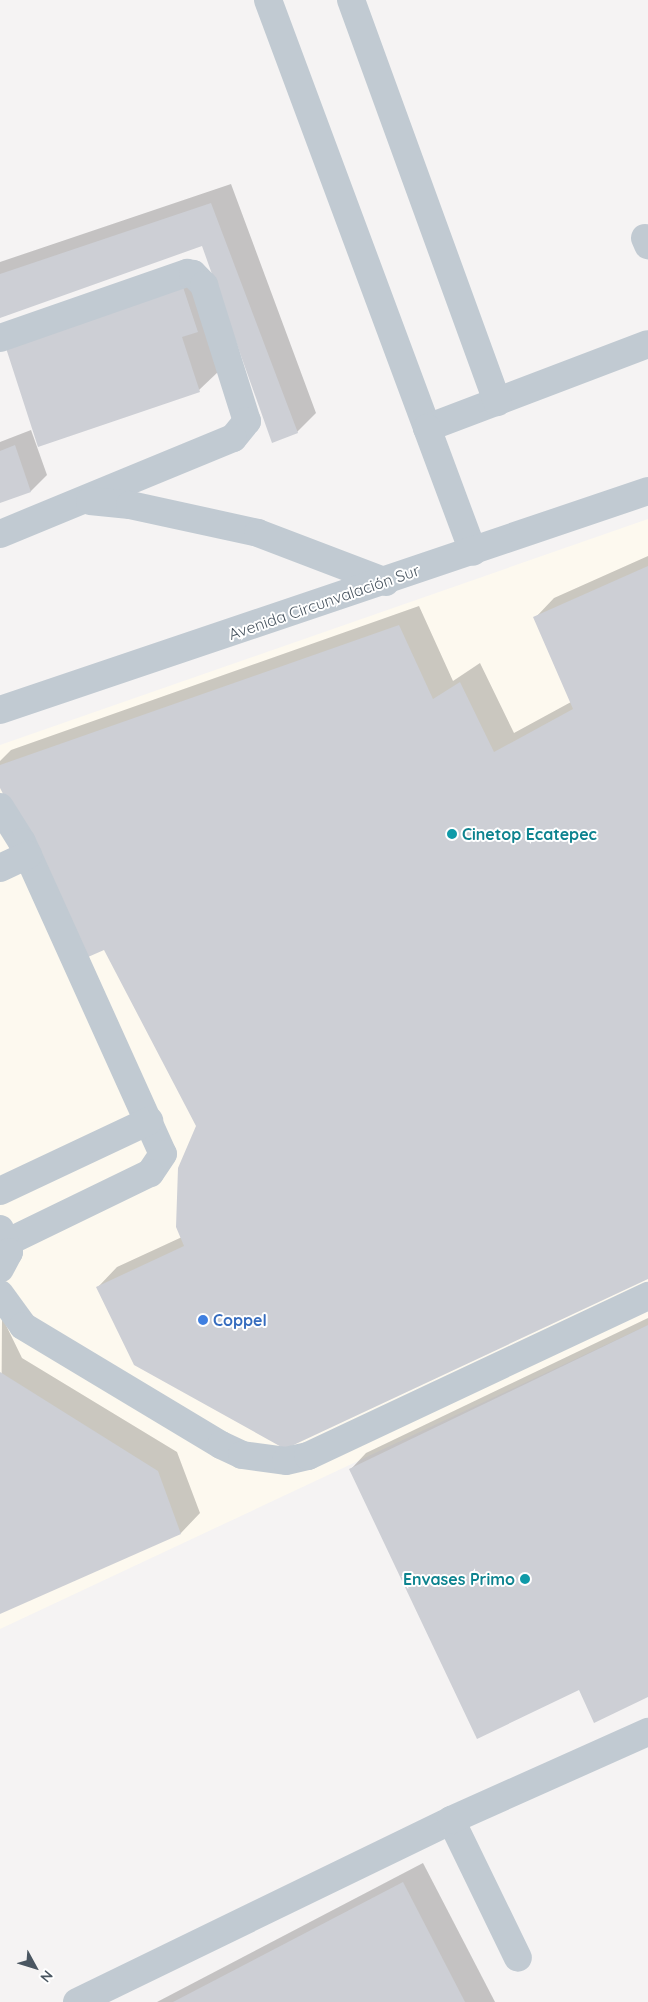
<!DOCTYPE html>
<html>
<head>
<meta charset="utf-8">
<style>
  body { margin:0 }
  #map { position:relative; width:648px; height:2002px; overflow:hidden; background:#f5f3f3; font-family:Quicksand,sans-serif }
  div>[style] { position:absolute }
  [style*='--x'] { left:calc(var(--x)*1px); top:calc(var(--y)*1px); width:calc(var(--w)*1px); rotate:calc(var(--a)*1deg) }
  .commercial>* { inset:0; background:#fdf9ef }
  .shadow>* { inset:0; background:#0003 }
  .building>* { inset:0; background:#cdcfd5 }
  .minor>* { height:28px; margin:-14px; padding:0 14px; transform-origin:14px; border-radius:14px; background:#c1cad2 }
  .dots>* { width:14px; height:14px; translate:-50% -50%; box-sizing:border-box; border:2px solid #fff; border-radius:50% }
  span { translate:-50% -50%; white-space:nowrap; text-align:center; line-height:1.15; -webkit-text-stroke:4px #fff; paint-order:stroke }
  .street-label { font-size:16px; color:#4a5661 }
  .culture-label { font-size:16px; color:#0d838f; font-weight:700 }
  .left { translate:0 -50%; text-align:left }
  .right { translate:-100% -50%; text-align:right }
  .shop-label { font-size:16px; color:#366cbe; font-weight:700 }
  .north { position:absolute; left:10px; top:1942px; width:50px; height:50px; -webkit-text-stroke:4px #fff; paint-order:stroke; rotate:129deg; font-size:14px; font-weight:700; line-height:20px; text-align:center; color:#4a5661 }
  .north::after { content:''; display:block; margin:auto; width:18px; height:22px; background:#4a5661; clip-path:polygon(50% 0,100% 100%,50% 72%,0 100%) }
</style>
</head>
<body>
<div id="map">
  <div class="commercial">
    <div style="clip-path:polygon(648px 519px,648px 1325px,0 1629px,0 745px)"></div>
  </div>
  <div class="shadow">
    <div style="clip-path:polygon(231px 184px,316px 413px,297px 432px,203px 244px,0 317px,0 262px)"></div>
    <div style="clip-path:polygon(201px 266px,219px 371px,199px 390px,6px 346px)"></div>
    <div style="clip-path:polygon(31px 430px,47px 475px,31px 491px,0 502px,0 442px)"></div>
    <div style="clip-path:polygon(648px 556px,648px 1277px,98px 1287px,117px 1267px,182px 1237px,197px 1126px,105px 949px,0 785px,0 761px,11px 750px,419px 606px,453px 681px,480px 663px,514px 733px,571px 702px,535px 618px,554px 598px)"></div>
    <div style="clip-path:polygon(2px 1317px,22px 1358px,177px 1452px,200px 1513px,181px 1533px,0 1613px)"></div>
    <div style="clip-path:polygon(648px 1318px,648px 1696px,579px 1688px,351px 1469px,366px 1453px)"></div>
    <div style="clip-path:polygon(423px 1863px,495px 2002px,157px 2002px)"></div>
  </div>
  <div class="building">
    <div style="clip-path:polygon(211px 203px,298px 433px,272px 443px,202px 246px,0 318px,0 274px)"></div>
    <div style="clip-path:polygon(182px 284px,198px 332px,182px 337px,200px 392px,38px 447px,5px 345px)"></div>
    <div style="clip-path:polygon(15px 445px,31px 492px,0 503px,0 451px)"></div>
    <div style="clip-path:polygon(648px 566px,648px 1279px,285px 1449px,134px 1365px,96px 1287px,184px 1246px,176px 1227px,178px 1168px,196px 1126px,104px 950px,88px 957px,0 788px,0 765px,399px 625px,433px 699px,460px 682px,494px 752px,573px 709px,533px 617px)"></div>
    <div style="clip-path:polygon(648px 1325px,648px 1697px,594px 1723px,579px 1690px,477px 1739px,349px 1469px)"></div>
    <div style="clip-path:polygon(0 1372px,158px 1471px,181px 1534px,0 1614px)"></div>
    <div style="clip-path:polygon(403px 1882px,465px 2002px,173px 2002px)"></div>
  </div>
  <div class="minor">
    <div style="--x:268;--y:0;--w:457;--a:69.6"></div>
    <div style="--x:427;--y:428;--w:236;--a:-20.8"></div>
    <div style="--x:351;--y:0;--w:428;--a:70"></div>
    <div style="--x:645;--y:238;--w:8;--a:67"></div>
    <div style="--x:0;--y:338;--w:198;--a:-19.2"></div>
    <div style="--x:187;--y:273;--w:6;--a:9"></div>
    <div style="--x:193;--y:274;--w:16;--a:45"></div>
    <div style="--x:204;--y:285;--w:143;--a:72.5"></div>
    <div style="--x:247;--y:421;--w:22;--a:129"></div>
    <div style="--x:233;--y:438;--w:252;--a:157.6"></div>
    <div style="--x:427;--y:428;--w:132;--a:69.6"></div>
    <div style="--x:90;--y:501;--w:40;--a:5.7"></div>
    <div style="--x:130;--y:505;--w:131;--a:12.3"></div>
    <div style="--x:258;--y:533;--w:137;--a:20.9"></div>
    <div style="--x:0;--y:710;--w:684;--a:-18.67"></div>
    <div style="--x:0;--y:807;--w:41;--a:57.8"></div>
    <div style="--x:22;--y:842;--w:342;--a:65.7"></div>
    <div style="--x:163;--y:1154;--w:23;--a:124"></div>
    <div style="--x:150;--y:1173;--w:158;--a:154.1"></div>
    <div style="--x:0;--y:868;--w:31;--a:-25"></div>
    <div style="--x:0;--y:1191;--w:165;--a:-25.2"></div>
    <div style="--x:0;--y:1229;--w:25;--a:69"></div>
    <div style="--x:9;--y:1252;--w:19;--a:118"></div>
    <div style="--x:0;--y:1294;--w:39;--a:54"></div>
    <div style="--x:23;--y:1326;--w:231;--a:31"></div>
    <div style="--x:221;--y:1445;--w:23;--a:25"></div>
    <div style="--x:242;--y:1455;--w:44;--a:7.8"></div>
    <div style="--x:286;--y:1461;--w:23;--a:-13"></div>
    <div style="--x:308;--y:1456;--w:376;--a:-25.2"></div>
    <div style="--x:451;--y:1820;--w:153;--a:64.1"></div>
    <div style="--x:77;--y:2002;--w:416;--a:-25.9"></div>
    <div style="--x:451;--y:1820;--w:216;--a:-24.1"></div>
  </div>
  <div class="dots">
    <div style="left:452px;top:834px;background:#0f9aa8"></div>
    <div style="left:203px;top:1320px;background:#3f7fe0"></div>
    <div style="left:525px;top:1579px;background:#0f9aa8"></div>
  </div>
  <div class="street-label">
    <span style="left:324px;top:602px;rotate:-19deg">Avenida Circunvalación Sur</span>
  </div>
  <div class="culture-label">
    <span class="left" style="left:462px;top:834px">Cinetop Ecatepec</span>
    <span class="right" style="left:515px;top:1579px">Envases Primo</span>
  </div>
  <div class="shop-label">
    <span class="left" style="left:213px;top:1320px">Coppel</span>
  </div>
  <div class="north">N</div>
</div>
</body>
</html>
